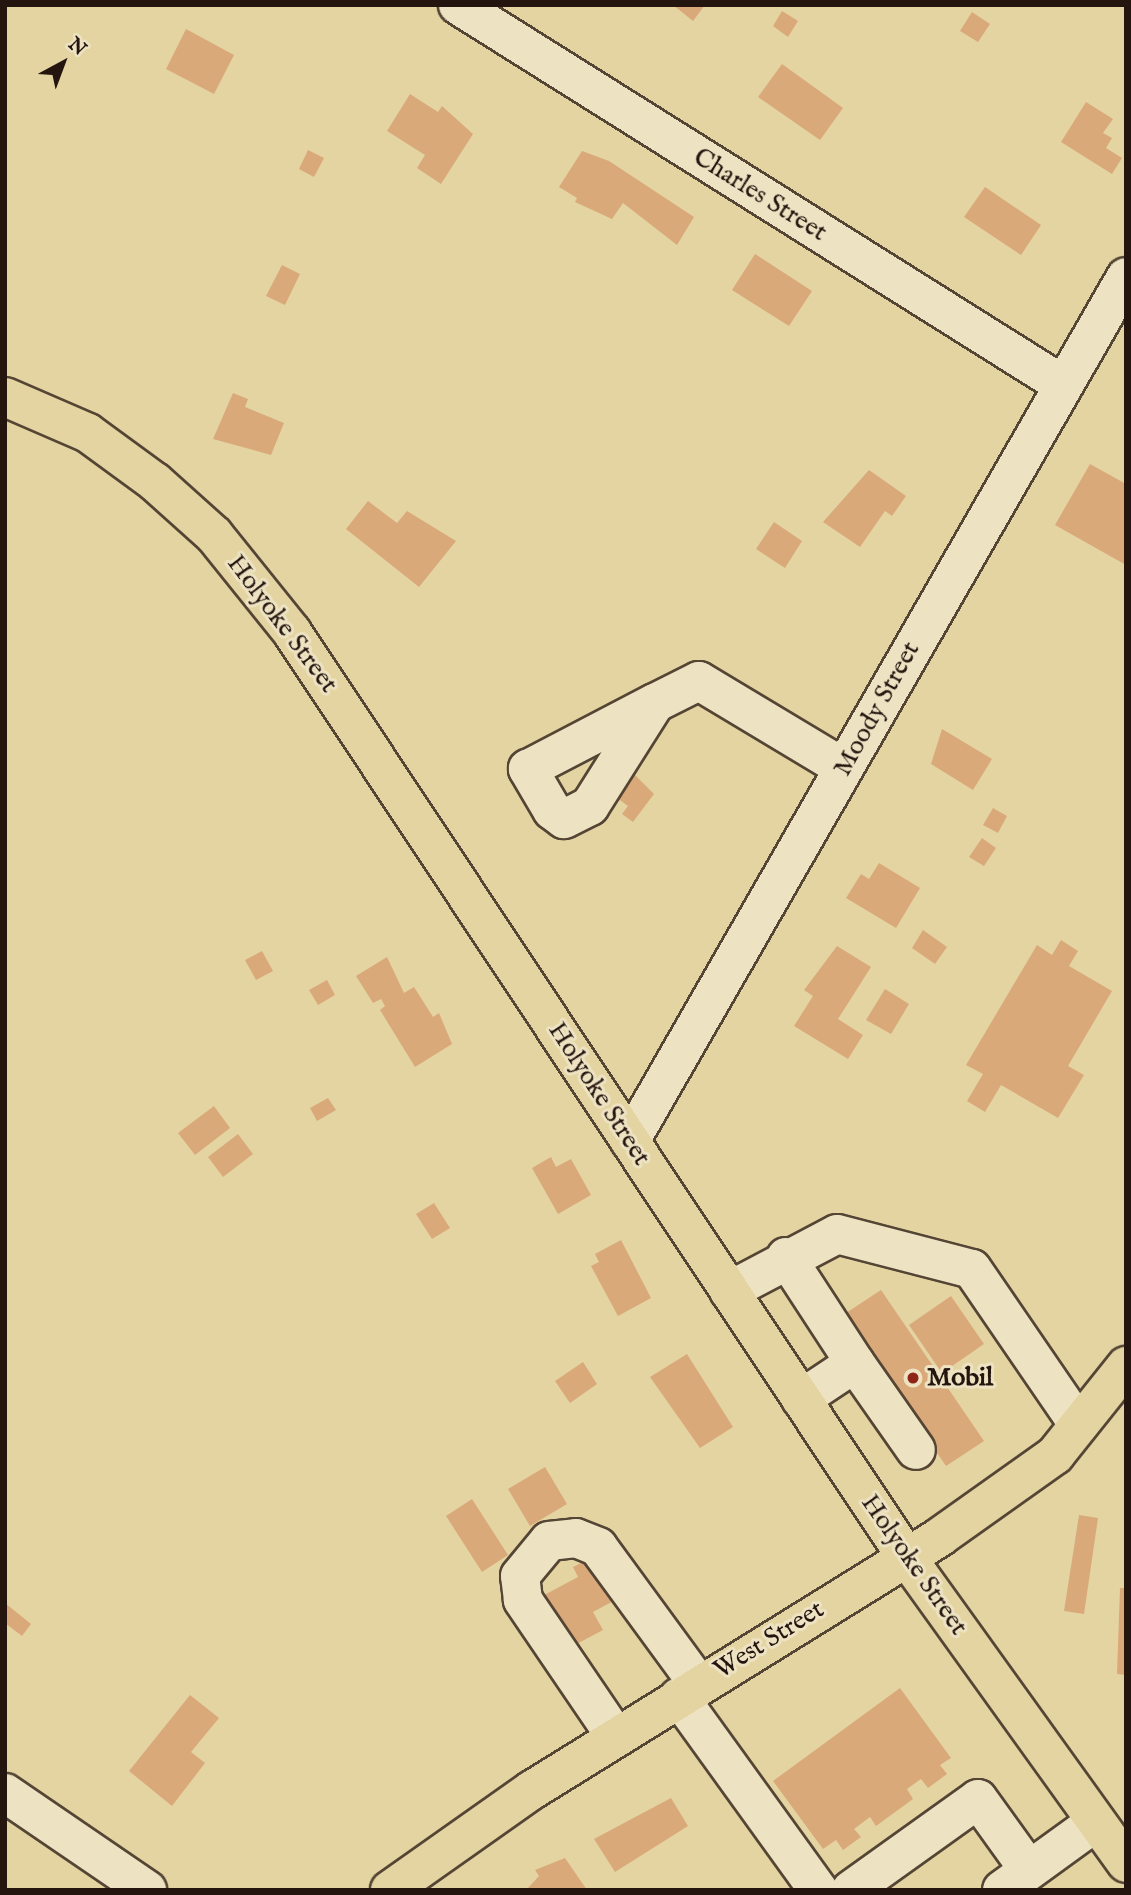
<!DOCTYPE html>
<html>
<head>
<meta charset="utf-8">
<style>
  body { margin:0 }
  #map { position:relative; width:1131px; height:1895px; overflow:hidden; background:#e4d4a2; font-family:"IM FELL English",serif }
  div>[style] { position:absolute }
  [style*='--x'] { left:calc(var(--x)*1px); top:calc(var(--y)*1px); width:calc(var(--w)*1px); rotate:calc(var(--a)*1deg) }
  .building>* { inset:0; background:#daa97a }
  .roads { filter:drop-shadow(2px 0 #554534) drop-shadow(-2px 0 #554534) drop-shadow(0 2px #554534) drop-shadow(0 -2px #554534) }
  .minor>* { height:38px; margin:-19px; padding:0 19px; transform-origin:19px; border-radius:19px; background:#ede3c3 }
  .major>* { height:38px; margin:-19px; padding:0 19px; transform-origin:19px; border-radius:19px; background:#e4d4a2 }
  .dots>* { width:19px; height:19px; translate:-50% -50%; box-sizing:border-box; border:4px solid #ede3c3; border-radius:50% }
  span { translate:-50% -50%; white-space:nowrap; text-align:center; line-height:1.15; -webkit-text-stroke:6px #ede3c3; paint-order:stroke }
  .street-label { font-size:26px; color:#25150f }
  .poi-label { font-size:26px; color:#25150f; font-weight:700 }
  .left { translate:0 -50%; text-align:left }
  .frame { position:absolute; inset:0; border:7px solid #25150f; pointer-events:none }
  .north { position:absolute; left:28px; top:28px; width:70px; height:70px; -webkit-text-stroke:5px #ede3c3; paint-order:stroke; rotate:41deg; font-size:19px; font-weight:700; line-height:28px; text-align:center; color:#25150f }
  .north::after { content:''; display:block; margin:auto; width:24px; height:32px; background:#25150f; clip-path:polygon(50% 0,100% 100%,50% 72%,0 100%) }
</style>
</head>
<body>
<div id="map">
  <div class="building">
    <div style="clip-path:polygon(673px 5px,705px 5px,693px 21px)"></div>
    <div style="clip-path:polygon(782px 11px,798px 21px,788px 37px,773px 26px)"></div>
    <div style="clip-path:polygon(972px 12px,990px 24px,978px 42px,960px 31px)"></div>
    <div style="clip-path:polygon(186px 29px,234px 55px,214px 94px,166px 69px)"></div>
    <div style="clip-path:polygon(782px 64px,843px 108px,820px 140px,758px 97px)"></div>
    <div style="clip-path:polygon(410px 94px,438px 112px,442px 106px,473px 134px,441px 184px,417px 168px,425px 155px,387px 131px)"></div>
    <div style="clip-path:polygon(1086px 102px,1113px 119px,1103px 133px,1112px 138px,1106px 148px,1122px 158px,1112px 174px,1061px 142px)"></div>
    <div style="clip-path:polygon(308px 150px,324px 158px,314px 177px,299px 169px)"></div>
    <div style="clip-path:polygon(582px 151px,609px 161px,694px 217px,677px 245px,623px 203px,612px 219px,575px 202px,577px 198px,559px 187px)"></div>
    <div style="clip-path:polygon(985px 187px,1041px 225px,1021px 255px,964px 217px)"></div>
    <div style="clip-path:polygon(755px 254px,812px 291px,789px 326px,732px 290px)"></div>
    <div style="clip-path:polygon(282px 265px,300px 274px,285px 305px,266px 296px)"></div>
    <div style="clip-path:polygon(233px 393px,248px 399px,245px 407px,284px 423px,271px 455px,213px 439px)"></div>
    <div style="clip-path:polygon(1090px 464px,1126px 484px,1126px 565px,1055px 525px)"></div>
    <div style="clip-path:polygon(869px 470px,906px 496px,892px 516px,885px 511px,860px 547px,823px 522px)"></div>
    <div style="clip-path:polygon(368px 501px,397px 523px,407px 511px,456px 541px,419px 587px,346px 529px)"></div>
    <div style="clip-path:polygon(774px 522px,802px 541px,785px 568px,756px 549px)"></div>
    <div style="clip-path:polygon(942px 729px,992px 759px,973px 790px,931px 764px)"></div>
    <div style="clip-path:polygon(631px 771px,654px 794px,633px 822px,622px 814px,628px 806px,613px 795px)"></div>
    <div style="clip-path:polygon(993px 808px,1007px 816px,998px 833px,983px 825px)"></div>
    <div style="clip-path:polygon(982px 838px,996px 848px,984px 866px,969px 857px)"></div>
    <div style="clip-path:polygon(879px 863px,920px 888px,896px 928px,846px 898px,861px 874px,869px 879px)"></div>
    <div style="clip-path:polygon(923px 930px,947px 947px,935px 964px,912px 948px)"></div>
    <div style="clip-path:polygon(1061px 940px,1078px 951px,1069px 966px,1112px 991px,1068px 1066px,1084px 1075px,1058px 1118px,1001px 1085px,985px 1112px,967px 1101px,983px 1074px,966px 1065px,1037px 945px,1052px 955px)"></div>
    <div style="clip-path:polygon(837px 946px,871px 967px,838px 1019px,863px 1035px,848px 1059px,794px 1026px,813px 996px,804px 990px)"></div>
    <div style="clip-path:polygon(262px 951px,273px 971px,256px 980px,245px 960px)"></div>
    <div style="clip-path:polygon(387px 957px,404px 993px,414px 987px,433px 1017px,439px 1013px,452px 1044px,415px 1067px,380px 1010px,385px 1006px,381px 999px,373px 1003px,356px 976px)"></div>
    <div style="clip-path:polygon(327px 980px,335px 995px,318px 1005px,309px 990px)"></div>
    <div style="clip-path:polygon(885px 989px,909px 1004px,891px 1034px,866px 1020px)"></div>
    <div style="clip-path:polygon(328px 1098px,336px 1110px,317px 1121px,310px 1108px)"></div>
    <div style="clip-path:polygon(214px 1106px,230px 1128px,195px 1155px,178px 1133px)"></div>
    <div style="clip-path:polygon(238px 1134px,253px 1154px,223px 1177px,208px 1157px)"></div>
    <div style="clip-path:polygon(551px 1157px,556px 1167px,571px 1159px,591px 1195px,558px 1214px,532px 1168px)"></div>
    <div style="clip-path:polygon(434px 1203px,450px 1228px,432px 1239px,416px 1214px)"></div>
    <div style="clip-path:polygon(621px 1240px,651px 1298px,618px 1316px,591px 1266px,599px 1262px,595px 1254px)"></div>
    <div style="clip-path:polygon(881px 1290px,984px 1441px,946px 1466px,843px 1315px)"></div>
    <div style="clip-path:polygon(951px 1296px,984px 1344px,942px 1373px,909px 1325px)"></div>
    <div style="clip-path:polygon(687px 1354px,733px 1427px,700px 1448px,650px 1377px)"></div>
    <div style="clip-path:polygon(583px 1362px,597px 1384px,570px 1403px,555px 1381px)"></div>
    <div style="clip-path:polygon(545px 1467px,567px 1504px,530px 1526px,508px 1489px)"></div>
    <div style="clip-path:polygon(472px 1499px,508px 1555px,482px 1572px,446px 1516px)"></div>
    <div style="clip-path:polygon(1079px 1515px,1098px 1518px,1084px 1614px,1064px 1611px)"></div>
    <div style="clip-path:polygon(589px 1559px,617px 1599px,593px 1612px,603px 1630px,571px 1647px,533px 1601px,578px 1577px,573px 1567px)"></div>
    <div style="clip-path:polygon(1120px 1588px,1126px 1588px,1126px 1675px,1117px 1674px)"></div>
    <div style="clip-path:polygon(5px 1603px,31px 1624px,22px 1636px,5px 1623px)"></div>
    <div style="clip-path:polygon(900px 1688px,951px 1758px,940px 1765px,947px 1774px,928px 1788px,921px 1779px,907px 1789px,913px 1799px,876px 1826px,870px 1817px,854px 1829px,861px 1837px,843px 1850px,836px 1840px,823px 1849px,773px 1781px)"></div>
    <div style="clip-path:polygon(190px 1695px,219px 1718px,191px 1752px,205px 1763px,172px 1806px,129px 1771px)"></div>
    <div style="clip-path:polygon(671px 1798px,688px 1826px,615px 1872px,594px 1839px)"></div>
    <div style="clip-path:polygon(565px 1858px,587px 1890px,526px 1890px,539px 1876px,535px 1870px)"></div>
  </div>
  <div class="roads">
    <div class="minor">
      <div style="--x:458;--y:5;--w:714;--a:32.13"></div>
      <div style="--x:655;--y:703;--w:122;--a:122.3"></div>
      <div style="--x:590;--y:806;--w:29;--a:153"></div>
      <div style="--x:564;--y:819;--w:15;--a:-143"></div>
      <div style="--x:552;--y:810;--w:48;--a:-120.3"></div>
      <div style="--x:528;--y:769;--w:143;--a:-27.5"></div>
      <div style="--x:655;--y:703;--w:49;--a:-26.6"></div>
      <div style="--x:699;--y:681;--w:169;--a:31"></div>
      <div style="--x:630;--y:1141;--w:996;--a:-60.14"></div>
      <div style="--x:786;--y:1257;--w:126;--a:56.9"></div>
      <div style="--x:855;--y:1363;--w:65;--a:146.3"></div>
      <div style="--x:729;--y:1291;--w:122;--a:-27.8"></div>
      <div style="--x:837;--y:1234;--w:139;--a:14.5"></div>
      <div style="--x:972;--y:1269;--w:189;--a:55.6"></div>
      <div style="--x:855;--y:1363;--w:106;--a:55"></div>
      <div style="--x:679;--y:1697;--w:238;--a:54.2"></div>
      <div style="--x:616;--y:1737;--w:166;--a:-124.2"></div>
      <div style="--x:523;--y:1600;--w:24;--a:-97"></div>
      <div style="--x:520;--y:1576;--w:45;--a:-50.4"></div>
      <div style="--x:549;--y:1541;--w:27;--a:-6"></div>
      <div style="--x:576;--y:1538;--w:24;--a:22"></div>
      <div style="--x:598;--y:1547;--w:171;--a:53.8"></div>
      <div style="--x:5;--y:1793;--w:172;--a:34.3"></div>
      <div style="--x:851;--y:1890;--w:156;--a:-35.6"></div>
      <div style="--x:978;--y:1799;--w:87;--a:54.3"></div>
      <div style="--x:1002;--y:1890;--w:116;--a:-35.9"></div>
    </div>
    <div class="major">
      <div style="--x:5;--y:397;--w:90;--a:23.4"></div>
      <div style="--x:88;--y:433;--w:83;--a:36.2"></div>
      <div style="--x:155;--y:482;--w:79;--a:41.9"></div>
      <div style="--x:214;--y:535;--w:124;--a:51.2"></div>
      <div style="--x:292;--y:632;--w:1108;--a:56.41"></div>
      <div style="--x:905;--y:1555;--w:379;--a:54.3"></div>
      <div style="--x:390;--y:1890;--w:174;--a:-35.2"></div>
      <div style="--x:532;--y:1790;--w:481;--a:-31.8"></div>
      <div style="--x:941;--y:1536;--w:140;--a:-35.4"></div>
      <div style="--x:1055;--y:1455;--w:114;--a:-51.4"></div>
    </div>
  </div>
  <div class="dots">
    <div style="left:913px;top:1378px;background:#8f2418"></div>
  </div>
  <div class="street-label">
    <span style="left:760px;top:195px;rotate:32deg">Charles Street</span>
    <span style="left:282px;top:624px;rotate:53deg">Holyoke Street</span>
    <span style="left:877px;top:709px;rotate:-61deg">Moody Street</span>
    <span style="left:599px;top:1094px;rotate:57deg">Holyoke Street</span>
    <span style="left:914px;top:1565px;rotate:55deg">Holyoke Street</span>
    <span style="left:769px;top:1640px;rotate:-32deg">West Street</span>
  </div>
  <div class="poi-label">
    <span class="left" style="left:927px;top:1378px">Mobil</span>
  </div>
  <div class="frame"></div>
  <div class="north">N</div>
</div>
</body>
</html>
